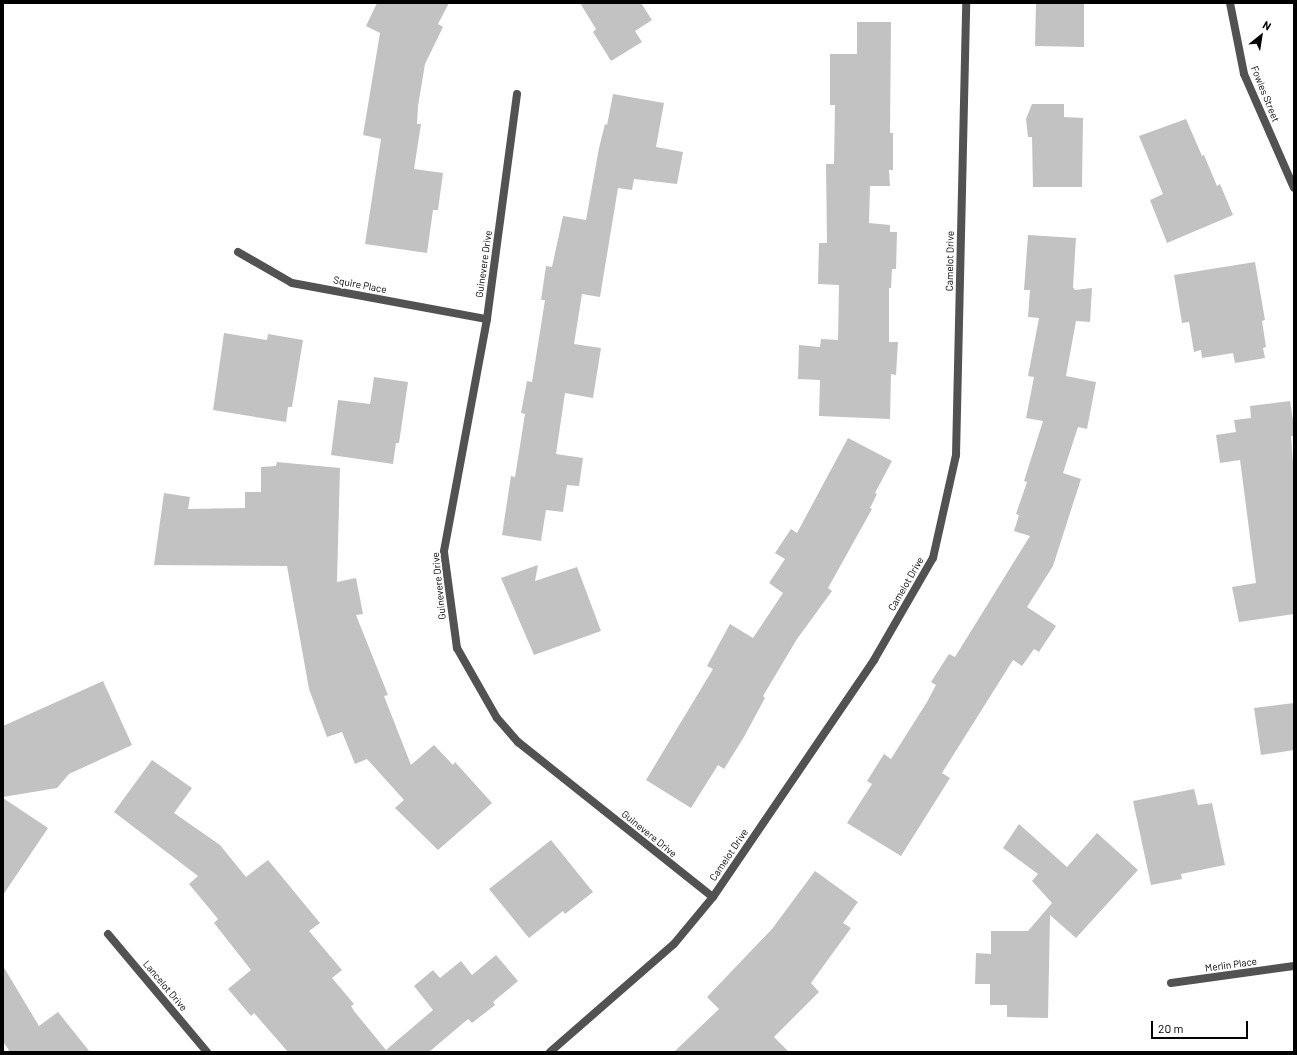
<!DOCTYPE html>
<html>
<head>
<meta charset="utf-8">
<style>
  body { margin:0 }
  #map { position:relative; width:1297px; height:1055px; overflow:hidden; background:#fff; font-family:Barlow,sans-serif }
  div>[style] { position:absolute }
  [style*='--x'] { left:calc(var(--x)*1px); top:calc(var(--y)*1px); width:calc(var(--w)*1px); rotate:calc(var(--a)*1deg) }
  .building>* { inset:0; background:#c2c2c2 }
  .street>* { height:8px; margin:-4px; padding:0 4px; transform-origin:4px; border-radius:4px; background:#525252 }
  span { translate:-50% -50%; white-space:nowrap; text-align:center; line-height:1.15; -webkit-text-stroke:3.5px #fff; paint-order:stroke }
  .street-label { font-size:10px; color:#000 }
  .frame { position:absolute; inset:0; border:4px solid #000; pointer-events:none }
  .north { position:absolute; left:1241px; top:16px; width:40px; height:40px; -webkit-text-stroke:3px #fff; paint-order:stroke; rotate:30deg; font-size:11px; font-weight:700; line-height:16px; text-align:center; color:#000 }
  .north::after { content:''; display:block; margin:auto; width:14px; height:18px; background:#000; clip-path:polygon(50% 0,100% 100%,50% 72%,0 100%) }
  .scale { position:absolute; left:1151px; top:1021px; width:97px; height:18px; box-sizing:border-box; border:2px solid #000; border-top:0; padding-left:5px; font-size:12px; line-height:14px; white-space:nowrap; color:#000; -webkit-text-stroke:3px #fff; paint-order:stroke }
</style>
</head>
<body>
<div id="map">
  <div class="building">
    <div style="clip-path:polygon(377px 3px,449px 3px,438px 24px,443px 27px,425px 64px,418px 106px,417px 124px,421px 124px,414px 169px,443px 173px,438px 210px,433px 210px,427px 253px,365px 244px,381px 139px,363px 135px,380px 33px,366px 26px)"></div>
    <div style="clip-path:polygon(580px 3px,641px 3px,652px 20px,635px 31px,642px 42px,611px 61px,593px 32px,596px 29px)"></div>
    <div style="clip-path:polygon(1036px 3px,1084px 3px,1084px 47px,1035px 46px)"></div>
    <div style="clip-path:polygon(857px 22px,891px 22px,890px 133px,893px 133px,893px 170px,889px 170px,890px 186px,870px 186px,869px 223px,890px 225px,890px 232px,897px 232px,896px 269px,892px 269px,891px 288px,889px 288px,889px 342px,898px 342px,896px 375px,891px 374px,890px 419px,819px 416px,820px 380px,798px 379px,799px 345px,820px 347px,821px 339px,838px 340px,839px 285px,818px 284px,819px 243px,827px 243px,826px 164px,834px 164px,835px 105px,830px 105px,830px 54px,857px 54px)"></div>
    <div style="clip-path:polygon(613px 94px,664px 103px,656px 147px,683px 152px,677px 184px,634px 179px,632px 190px,618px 188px,600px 297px,582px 294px,574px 344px,601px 348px,593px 398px,565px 393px,556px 454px,583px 458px,579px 486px,567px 485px,563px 512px,546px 510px,541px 541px,502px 535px,511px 476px,515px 477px,525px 414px,521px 413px,527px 381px,532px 382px,545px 300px,541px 300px,546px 266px,552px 267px,563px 216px,586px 220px,599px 148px,605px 124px,607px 125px)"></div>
    <div style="clip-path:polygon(1032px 104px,1064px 104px,1064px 117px,1083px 118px,1082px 187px,1033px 187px,1032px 137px,1028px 137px,1026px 119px)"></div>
    <div style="clip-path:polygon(1186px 119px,1202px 156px,1204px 155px,1217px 186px,1220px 184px,1233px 215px,1167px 243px,1150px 200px,1163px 194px,1139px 136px)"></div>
    <div style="clip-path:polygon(1028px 235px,1076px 238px,1073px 287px,1075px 290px,1092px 288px,1090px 322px,1076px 321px,1066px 376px,1096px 382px,1087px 429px,1078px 427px,1063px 473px,1081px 479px,1053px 566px,1027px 607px,1056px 626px,1039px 652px,1034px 649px,1022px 666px,1013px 660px,942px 773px,950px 778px,901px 856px,847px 823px,872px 784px,867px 781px,884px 754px,891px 759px,927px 702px,936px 685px,931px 682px,949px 654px,955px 657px,1030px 536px,1014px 531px,1019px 515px,1016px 514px,1027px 482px,1024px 481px,1043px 421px,1026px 418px,1034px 377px,1028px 376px,1039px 318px,1028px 317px,1030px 290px,1024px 290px)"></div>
    <div style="clip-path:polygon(1255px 262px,1265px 320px,1262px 321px,1266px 347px,1263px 348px,1265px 358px,1235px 363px,1233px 353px,1202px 358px,1201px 350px,1194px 352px,1189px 322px,1182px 323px,1174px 275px)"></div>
    <div style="clip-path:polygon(224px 333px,267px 340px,268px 334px,303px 340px,292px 407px,288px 407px,286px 422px,213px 410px)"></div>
    <div style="clip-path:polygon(374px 377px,408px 382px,399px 443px,396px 443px,393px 464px,331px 455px,338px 400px,370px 404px)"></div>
    <div style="clip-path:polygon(1290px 401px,1294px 427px,1294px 436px,1291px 436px,1294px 478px,1294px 614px,1239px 622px,1232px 587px,1256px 583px,1240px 460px,1220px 463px,1216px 435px,1236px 432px,1234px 420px,1251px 418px,1250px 406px)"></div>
    <div style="clip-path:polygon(848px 438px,892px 461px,875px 493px,877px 494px,870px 508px,872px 509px,828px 588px,832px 591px,797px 639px,763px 696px,765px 698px,744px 737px,724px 769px,718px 765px,691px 808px,646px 780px,713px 669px,707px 666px,730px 624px,753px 638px,783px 593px,769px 583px,785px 559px,775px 553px,791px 529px,797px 533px)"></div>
    <div style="clip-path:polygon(277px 462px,340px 468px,337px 582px,356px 578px,363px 614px,356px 615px,388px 695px,384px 696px,411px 765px,434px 745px,453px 765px,455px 762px,492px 803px,438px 850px,395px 808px,404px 800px,367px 759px,355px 764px,342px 732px,327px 737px,309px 689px,287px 566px,154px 565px,164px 493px,190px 497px,188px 509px,245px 508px,245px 492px,261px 492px,261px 467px,276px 466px)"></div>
    <div style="clip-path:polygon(538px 565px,535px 581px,577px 567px,601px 631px,534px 655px,501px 578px)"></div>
    <div style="clip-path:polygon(103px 681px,132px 745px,69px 774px,57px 788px,3px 797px,3px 726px)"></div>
    <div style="clip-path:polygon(1294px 703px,1294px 750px,1261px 755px,1254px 708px)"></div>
    <div style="clip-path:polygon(152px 760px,192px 788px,174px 813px,220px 845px,246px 877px,268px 860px,320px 923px,309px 931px,342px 970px,332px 978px,354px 1004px,351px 1006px,354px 1011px,386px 1050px,433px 1010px,414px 986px,433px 970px,440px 978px,461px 961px,472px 975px,496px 955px,518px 981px,493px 1002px,495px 1005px,472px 1023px,468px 1019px,429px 1052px,288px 1052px,254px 1013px,251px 1016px,228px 989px,251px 970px,214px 923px,218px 919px,189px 884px,198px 876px,114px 812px)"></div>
    <div style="clip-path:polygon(1194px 789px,1198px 805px,1212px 803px,1225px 865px,1181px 874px,1182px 879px,1151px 885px,1133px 801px)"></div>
    <div style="clip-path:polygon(3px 798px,48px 828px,3px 895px)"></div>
    <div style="clip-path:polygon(1019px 824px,1067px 867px,1097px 833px,1138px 870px,1076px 938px,1050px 915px,1048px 1018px,1007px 1017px,1007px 1005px,990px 1005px,990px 984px,975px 984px,976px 953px,991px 954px,991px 931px,1028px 931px,1052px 903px,1032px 881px,1038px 874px,1003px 848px)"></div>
    <div style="clip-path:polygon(551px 840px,593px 892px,565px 914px,563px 911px,529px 938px,489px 889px)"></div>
    <div style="clip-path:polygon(815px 871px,858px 902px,843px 923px,851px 928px,811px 983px,819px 992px,774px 1037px,789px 1052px,674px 1052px,719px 1009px,707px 997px,772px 929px)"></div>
    <div style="clip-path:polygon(3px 966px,39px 1026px,58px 1012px,90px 1052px,7px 1052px,9px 1050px,3px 1042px)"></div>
  </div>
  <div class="street">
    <div style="--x:1230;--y:3;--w:72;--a:78.8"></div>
    <div style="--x:1244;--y:74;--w:124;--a:66.3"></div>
    <div style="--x:517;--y:94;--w:227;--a:97.6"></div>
    <div style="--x:487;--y:319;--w:237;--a:100.5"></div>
    <div style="--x:444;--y:552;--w:97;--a:82.3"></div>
    <div style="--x:457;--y:648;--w:81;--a:60.3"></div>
    <div style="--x:497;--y:718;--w:32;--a:49"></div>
    <div style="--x:518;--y:742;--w:249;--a:38.5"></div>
    <div style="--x:238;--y:252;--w:62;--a:29.9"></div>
    <div style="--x:292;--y:283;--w:198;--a:10.5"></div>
    <div style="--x:108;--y:934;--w:154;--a:50"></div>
    <div style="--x:1171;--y:983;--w:124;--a:-7.9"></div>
    <div style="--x:550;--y:1052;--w:164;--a:-41.1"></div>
    <div style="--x:674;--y:944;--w:61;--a:-50.3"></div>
    <div style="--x:713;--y:897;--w:287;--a:-55.8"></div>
    <div style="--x:874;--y:660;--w:118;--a:-60"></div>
    <div style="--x:933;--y:558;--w:106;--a:-77.4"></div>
    <div style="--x:956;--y:455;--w:452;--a:-88.7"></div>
  </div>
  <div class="street-label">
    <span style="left:1265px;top:94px;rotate:68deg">Fowles Street</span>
    <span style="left:950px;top:261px;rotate:-89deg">Camelot Drive</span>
    <span style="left:484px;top:264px;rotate:-82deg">Guinevere Drive</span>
    <span style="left:360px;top:285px;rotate:11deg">Squire Place</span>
    <span style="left:906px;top:584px;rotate:-60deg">Camelot Drive</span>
    <span style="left:439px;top:586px;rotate:-96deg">Guinevere Drive</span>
    <span style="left:649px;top:834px;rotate:39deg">Guinevere Drive</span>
    <span style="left:729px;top:855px;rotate:-56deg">Camelot Drive</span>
    <span style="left:1231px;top:965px;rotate:-8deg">Merlin Place</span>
    <span style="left:165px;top:986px;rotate:50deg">Lancelot Drive</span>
  </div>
  <div class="frame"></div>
  <div class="north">N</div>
  <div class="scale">20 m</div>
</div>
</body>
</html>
